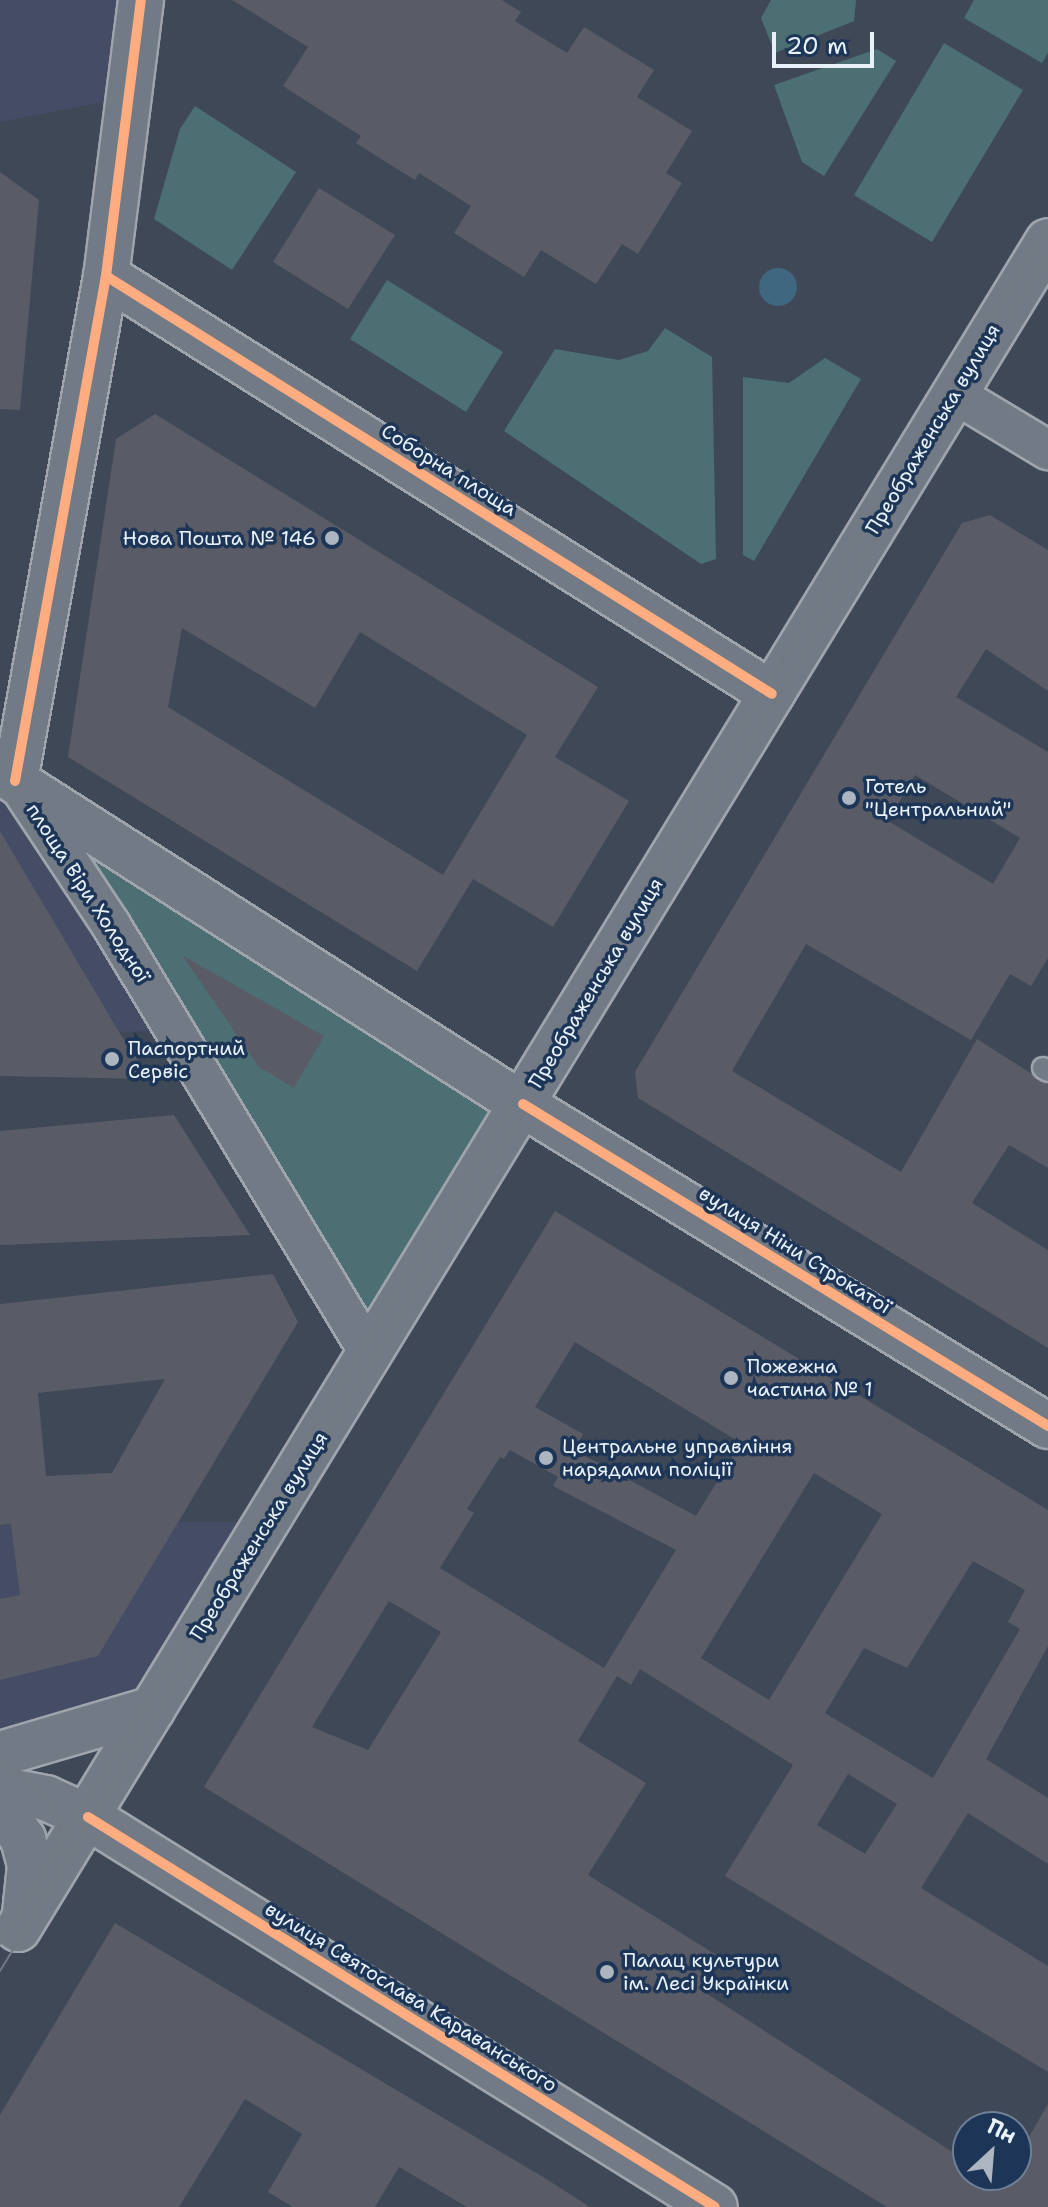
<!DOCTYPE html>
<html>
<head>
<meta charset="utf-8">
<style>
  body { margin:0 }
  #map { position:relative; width:1048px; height:2207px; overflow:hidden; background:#3f4857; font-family:"Shantell Sans",sans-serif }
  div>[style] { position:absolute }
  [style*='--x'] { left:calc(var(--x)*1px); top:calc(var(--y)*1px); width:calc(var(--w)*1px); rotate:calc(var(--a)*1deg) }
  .built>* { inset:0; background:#454d66 }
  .green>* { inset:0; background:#4c6f74 }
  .water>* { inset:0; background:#3f6780 }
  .round { border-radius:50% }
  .building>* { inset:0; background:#595c66 }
  .roads { filter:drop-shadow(2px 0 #9fa4ad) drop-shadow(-2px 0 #9fa4ad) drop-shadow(0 2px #9fa4ad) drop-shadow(0 -2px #9fa4ad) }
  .service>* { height:20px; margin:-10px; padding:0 10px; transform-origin:10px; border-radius:10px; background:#727a85 }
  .minor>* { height:38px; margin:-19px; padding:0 19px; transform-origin:19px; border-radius:19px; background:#727a85 }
  .tertiary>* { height:44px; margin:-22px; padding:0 22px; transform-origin:22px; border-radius:22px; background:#727a85 }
  .secondary>* { height:44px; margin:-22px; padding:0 22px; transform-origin:22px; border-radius:22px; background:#727a85 }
  .tram>* { height:2px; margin:-1px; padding:0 1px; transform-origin:1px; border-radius:1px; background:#727982 }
  .cycleway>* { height:10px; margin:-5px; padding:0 5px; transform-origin:5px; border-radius:5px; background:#ffac80 }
  .dots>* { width:22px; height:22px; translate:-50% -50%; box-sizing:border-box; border:4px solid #1d3557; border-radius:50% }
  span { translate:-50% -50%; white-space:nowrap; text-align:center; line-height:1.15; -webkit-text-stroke:7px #1d3557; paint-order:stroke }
  .street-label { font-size:20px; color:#e8f1f8 }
  .poi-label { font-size:20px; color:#e8f1f8 }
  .right { translate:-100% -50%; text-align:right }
  .left { translate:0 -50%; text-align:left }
  .north { position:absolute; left:952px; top:2111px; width:80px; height:80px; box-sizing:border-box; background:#1d3557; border:2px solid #6e8097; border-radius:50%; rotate:26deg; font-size:22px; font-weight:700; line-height:32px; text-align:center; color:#e8f1f8 }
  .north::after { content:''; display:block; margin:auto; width:28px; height:36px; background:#adb6c0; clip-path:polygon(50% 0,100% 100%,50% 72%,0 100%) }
  .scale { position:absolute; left:772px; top:32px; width:102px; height:36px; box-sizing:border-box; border:4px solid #e8f1f8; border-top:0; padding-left:10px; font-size:24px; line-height:28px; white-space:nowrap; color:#e8f1f8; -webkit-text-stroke:6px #1d3557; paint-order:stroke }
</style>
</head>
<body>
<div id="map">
  <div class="built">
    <div style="clip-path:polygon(0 0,138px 0,125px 98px,0 122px)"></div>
    <div style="clip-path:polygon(0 786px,165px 1031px,0 1034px)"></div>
    <div style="clip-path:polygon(84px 1521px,260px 1522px,150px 1702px,0 1751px,0 1525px)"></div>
  </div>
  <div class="green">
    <div style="clip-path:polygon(771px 0,856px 0,854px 21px,775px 53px,761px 18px)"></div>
    <div style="clip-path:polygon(974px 0,1048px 0,1048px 53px,1042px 63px,964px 18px)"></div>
    <div style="clip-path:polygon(944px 43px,1023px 90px,932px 242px,854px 195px)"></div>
    <div style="clip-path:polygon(877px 49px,896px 61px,824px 176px,802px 162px,774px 85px)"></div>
    <div style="clip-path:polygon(195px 106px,296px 172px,232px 270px,154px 219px,180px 129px)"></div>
    <div style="clip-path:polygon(387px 280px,503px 352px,466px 412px,350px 339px)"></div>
    <div style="clip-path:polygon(665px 328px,712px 357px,716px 559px,701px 564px,504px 431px,555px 349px,619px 360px,648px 351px)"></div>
    <div style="clip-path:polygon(825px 358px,861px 379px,754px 561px,743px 555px,743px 377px,789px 383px)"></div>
    <div style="clip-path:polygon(15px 781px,523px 1104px,371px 1356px)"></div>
  </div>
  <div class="water">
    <div class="round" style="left:759px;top:268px;width:38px;height:38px"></div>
  </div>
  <div class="building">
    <div style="clip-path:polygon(232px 0,502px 0,521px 12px,515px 21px,567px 53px,584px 27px,654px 70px,637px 97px,692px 131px,666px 173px,682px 183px,638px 254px,622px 244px,596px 284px,541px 250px,524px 277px,454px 233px,471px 206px,419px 173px,415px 180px,386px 162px,356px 143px,361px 136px,283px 86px,308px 47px)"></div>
    <div style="clip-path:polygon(0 172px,39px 200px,20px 410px,0 409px)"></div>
    <div style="clip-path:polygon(319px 188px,395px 235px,348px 309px,273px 262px)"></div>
    <div style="clip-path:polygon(evenodd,155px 414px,598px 687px,555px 757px,629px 801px,553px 927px,473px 879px,417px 971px,68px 757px,116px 439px,155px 414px,182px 628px,315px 708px,360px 632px,527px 735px,443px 875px,168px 707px,182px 628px)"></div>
    <div style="clip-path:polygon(evenodd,990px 515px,1048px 550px,1048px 691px,986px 649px,956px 697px,1048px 752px,1048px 958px,1031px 986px,1010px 974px,971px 1040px,806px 944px,732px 1071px,901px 1172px,977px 1039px,1048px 1084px,1048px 1168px,1009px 1145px,972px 1203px,1048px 1250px,1048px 1348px,638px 1098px,635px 1072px,962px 523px,990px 515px,915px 775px,1020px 838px,993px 884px,888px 821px,915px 775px)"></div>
    <div style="clip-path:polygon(0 831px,119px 1032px,151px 1079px,0 1076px)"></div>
    <div style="clip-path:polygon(182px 955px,324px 1036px,294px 1088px,259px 1067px)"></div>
    <div style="clip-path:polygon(174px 1115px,250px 1235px,0 1245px,0 1131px)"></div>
    <div style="clip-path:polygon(evenodd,555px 1211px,1048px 1510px,1048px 1646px,986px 1759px,1048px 1798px,1048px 1864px,968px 1813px,921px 1888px,1048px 1966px,1048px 2072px,725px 1876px,793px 1765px,640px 1669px,631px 1685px,617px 1676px,578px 1741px,646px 1783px,588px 1875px,718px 1956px,698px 1988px,968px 2162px,968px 2175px,989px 2175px,1002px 2183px,1007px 2175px,1016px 2175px,1016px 2159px,1048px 2104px,1048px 2207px,887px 2207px,204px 1787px,555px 1211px,575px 1342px,741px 1443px,696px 1516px,574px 1450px,583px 1434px,535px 1407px,575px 1342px,555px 1211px,510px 1450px,558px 1477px,553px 1486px,676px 1550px,604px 1668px,440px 1568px,474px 1513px,467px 1509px,500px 1457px,504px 1459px,510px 1450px,555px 1211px,814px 1473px,882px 1514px,769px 1700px,701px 1658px,814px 1473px,555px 1211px,973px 1561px,1025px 1590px,1008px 1622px,1020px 1629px,933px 1778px,825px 1713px,864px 1648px,907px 1668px,973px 1561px,555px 1211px,389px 1601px,441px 1632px,368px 1750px,312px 1727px,389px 1601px,555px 1211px,848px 1774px,897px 1804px,865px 1854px,817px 1825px,848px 1774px)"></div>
    <div style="clip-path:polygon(evenodd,273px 1274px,298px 1322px,98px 1656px,0 1680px,0 1599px,20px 1595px,11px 1524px,0 1525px,0 1304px,273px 1274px,165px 1379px,112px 1473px,46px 1476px,38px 1393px,165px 1379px)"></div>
    <div style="clip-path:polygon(115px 1923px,543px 2177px,590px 2207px,467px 2207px,399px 2167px,375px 2207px,293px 2207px,268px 2192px,302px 2134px,245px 2099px,179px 2207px,0 2207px,0 2115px)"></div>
  </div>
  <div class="roads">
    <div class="service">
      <div style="--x:1043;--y:1068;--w:6;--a:31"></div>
    </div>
    <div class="minor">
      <div style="--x:955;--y:394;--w:109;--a:31.1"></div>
      <div style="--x:17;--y:783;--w:170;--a:56.5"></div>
      <div style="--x:111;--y:925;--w:503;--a:58.9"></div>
    </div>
    <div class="tertiary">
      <div style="--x:141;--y:0;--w:278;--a:97.2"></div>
      <div style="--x:106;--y:276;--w:513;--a:100.21"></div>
      <div style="--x:15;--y:781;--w:593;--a:32.54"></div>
      <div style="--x:515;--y:1100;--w:625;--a:31.45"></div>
      <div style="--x:106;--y:276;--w:786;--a:32.11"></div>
    </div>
    <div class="secondary">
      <div style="--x:0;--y:1754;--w:159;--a:-16.4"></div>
      <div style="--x:0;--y:1789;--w:47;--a:11.1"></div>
      <div style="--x:46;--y:1798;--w:46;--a:24.3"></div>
      <div style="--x:88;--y:1817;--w:738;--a:31.88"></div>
      <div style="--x:0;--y:1808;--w:39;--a:53"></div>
      <div style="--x:23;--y:1839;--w:27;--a:75"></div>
      <div style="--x:30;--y:1865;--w:48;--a:95.9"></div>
      <div style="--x:18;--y:1929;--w:1977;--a:-58.61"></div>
    </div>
  </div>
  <div class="tram">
    <div style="--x:0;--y:1765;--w:29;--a:27"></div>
    <div style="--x:26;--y:1778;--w:28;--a:45"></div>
    <div style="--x:46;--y:1798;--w:23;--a:59"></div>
    <div style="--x:58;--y:1818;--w:27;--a:80"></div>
    <div style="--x:0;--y:1944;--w:2013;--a:-58.63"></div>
    <div style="--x:0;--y:1971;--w:2011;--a:-58.59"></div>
  </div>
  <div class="cycleway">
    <div style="--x:106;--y:276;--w:786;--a:32.11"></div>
    <div style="--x:15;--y:781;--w:513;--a:-79.79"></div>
    <div style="--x:106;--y:276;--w:278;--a:-82.8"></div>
    <div style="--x:523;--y:1104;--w:616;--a:31.52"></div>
    <div style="--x:88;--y:1817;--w:738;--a:31.88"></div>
  </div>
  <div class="dots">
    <div style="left:332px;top:538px;background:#adb6c0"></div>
    <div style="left:849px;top:798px;background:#adb6c0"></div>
    <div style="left:112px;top:1059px;background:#adb6c0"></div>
    <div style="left:731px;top:1378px;background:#adb6c0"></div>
    <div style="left:546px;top:1458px;background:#adb6c0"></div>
    <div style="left:607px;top:1972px;background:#adb6c0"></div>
  </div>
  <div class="street-label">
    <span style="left:933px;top:429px;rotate:-59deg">Преображенська вулиця</span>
    <span style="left:449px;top:470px;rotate:32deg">Соборна площа</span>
    <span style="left:88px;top:893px;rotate:57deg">площа Віри Холодної</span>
    <span style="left:596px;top:983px;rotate:-59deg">Преображенська вулиця</span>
    <span style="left:795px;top:1250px;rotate:32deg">вулиця Ніни Строкатої</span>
    <span style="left:259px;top:1536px;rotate:-58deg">Преображенська вулиця</span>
    <span style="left:411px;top:1997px;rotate:32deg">вулиця Святослава Караванського</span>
  </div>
  <div class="poi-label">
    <span class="right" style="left:316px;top:538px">Нова Пошта № 146</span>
    <span class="left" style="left:865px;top:798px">Готель<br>"Центральний"</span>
    <span class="left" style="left:128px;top:1060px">Паспортний<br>Сервіс</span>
    <span class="left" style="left:747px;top:1378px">Пожежна<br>частина № 1</span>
    <span class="left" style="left:562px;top:1458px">Центральне управління<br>нарядами поліції</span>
    <span class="left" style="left:623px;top:1972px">Палац культури<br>ім. Лесі Українки</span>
  </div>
  <div class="north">Пн</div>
  <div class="scale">20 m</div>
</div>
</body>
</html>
